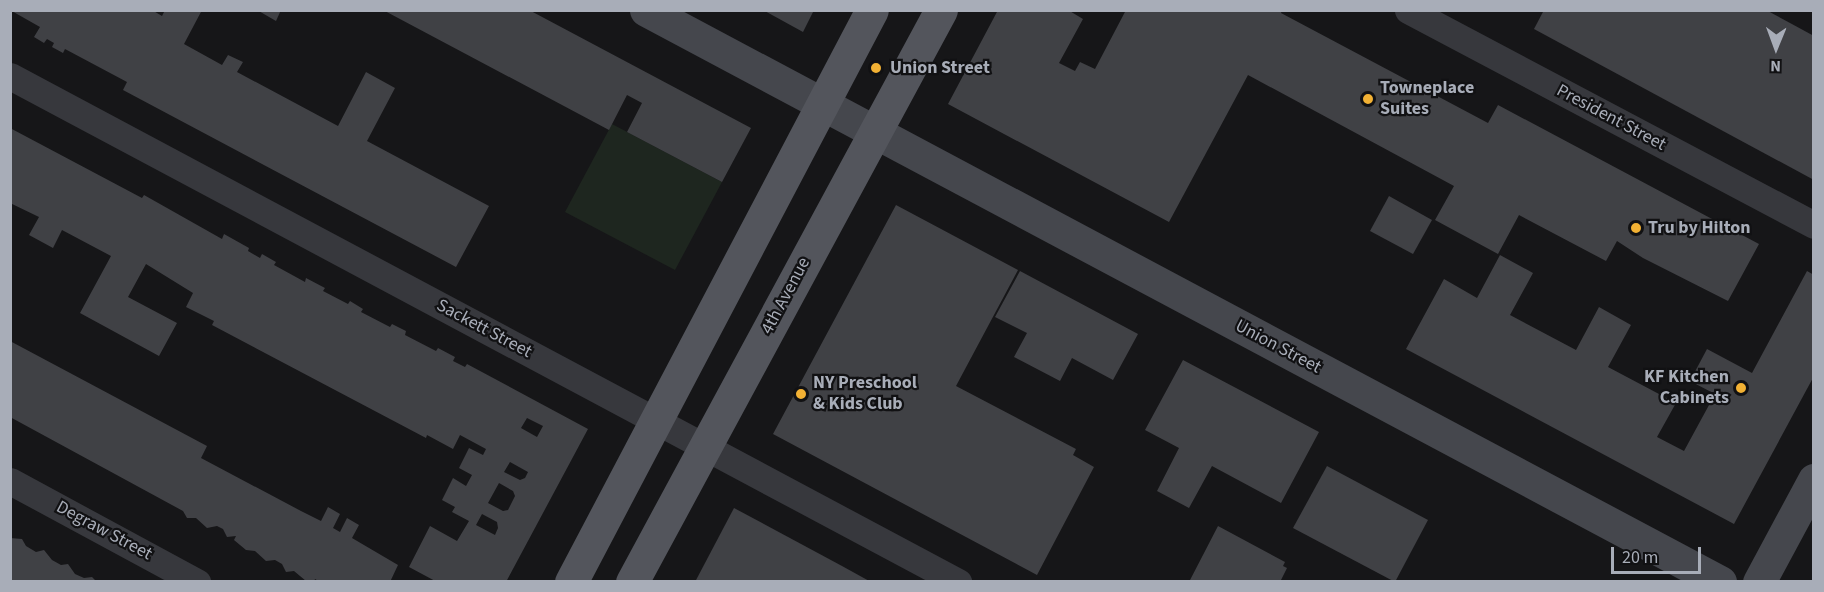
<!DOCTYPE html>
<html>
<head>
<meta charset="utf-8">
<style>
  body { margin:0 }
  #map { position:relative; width:1824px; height:592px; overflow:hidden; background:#161618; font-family:"Source Sans 3",sans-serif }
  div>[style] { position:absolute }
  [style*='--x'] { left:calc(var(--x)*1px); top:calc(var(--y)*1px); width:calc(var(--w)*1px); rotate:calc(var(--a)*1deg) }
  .green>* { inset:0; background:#1e261f }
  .building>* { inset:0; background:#404145 }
  .street>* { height:27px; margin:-13.5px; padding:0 13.5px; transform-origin:13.5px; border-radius:13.5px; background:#37383d }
  .secondary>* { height:33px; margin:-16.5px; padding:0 16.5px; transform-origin:16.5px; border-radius:16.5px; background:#45474d }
  .primary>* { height:33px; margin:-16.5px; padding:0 16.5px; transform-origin:16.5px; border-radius:16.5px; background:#53555c }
  .dots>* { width:16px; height:16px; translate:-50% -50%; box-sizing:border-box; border:3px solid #111113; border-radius:50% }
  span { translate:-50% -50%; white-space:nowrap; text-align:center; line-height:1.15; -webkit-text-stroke:4.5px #111113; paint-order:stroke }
  .poi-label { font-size:18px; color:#a8adb8; font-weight:700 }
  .left { translate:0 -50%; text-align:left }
  .right { translate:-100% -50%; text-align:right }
  .street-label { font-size:18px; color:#a8adb8 }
  .frame { position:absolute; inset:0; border:12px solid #a8adb8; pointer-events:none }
  .north { position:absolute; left:1746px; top:18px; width:60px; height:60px; -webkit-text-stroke:4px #111113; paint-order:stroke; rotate:181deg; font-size:16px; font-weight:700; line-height:24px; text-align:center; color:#a8adb8 }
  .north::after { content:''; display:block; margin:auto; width:21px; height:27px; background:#a8adb8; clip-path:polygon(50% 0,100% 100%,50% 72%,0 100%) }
  .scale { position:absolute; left:1611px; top:547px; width:90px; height:27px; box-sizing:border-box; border:3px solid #a8adb8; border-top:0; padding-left:8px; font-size:18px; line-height:21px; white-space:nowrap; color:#a8adb8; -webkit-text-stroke:4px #111113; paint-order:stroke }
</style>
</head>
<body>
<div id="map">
  <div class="green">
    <div style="clip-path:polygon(612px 124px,722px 182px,675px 270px,565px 212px)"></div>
  </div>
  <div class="building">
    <div style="clip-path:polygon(10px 10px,152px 10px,162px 16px,165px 10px,202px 10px,184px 44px,222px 65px,228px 55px,243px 62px,237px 72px,338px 126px,366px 72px,395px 88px,367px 141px,489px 206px,456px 267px,123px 90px,127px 82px,65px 49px,63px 53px,52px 47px,54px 43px,47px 39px,44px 43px,34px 37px,40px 27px)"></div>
    <div style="clip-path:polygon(257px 10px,281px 10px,276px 21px)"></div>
    <div style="clip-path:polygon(383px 10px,529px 10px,751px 128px,722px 182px,627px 132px,642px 103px,627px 95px,609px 130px)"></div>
    <div style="clip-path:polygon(763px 10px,814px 10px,803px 32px)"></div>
    <div style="clip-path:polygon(998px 10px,1068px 10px,1083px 19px,1059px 63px,1075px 71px,1080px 62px,1095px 69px,1126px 10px,1282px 10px,1281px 13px,1488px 123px,1498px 105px,1759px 244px,1728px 301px,1643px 258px,1617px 241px,1606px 261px,1519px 215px,1498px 254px,1435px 220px,1454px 186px,1248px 75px,1169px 222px,948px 104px)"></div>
    <div style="clip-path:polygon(1544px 10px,1766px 10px,1814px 36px,1814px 180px,1534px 29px)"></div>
    <div style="clip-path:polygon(evenodd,10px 128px,142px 198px,144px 195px,222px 239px,224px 234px,249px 248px,248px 251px,260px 258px,262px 254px,276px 262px,274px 265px,305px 282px,306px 278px,325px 288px,323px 291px,348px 304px,350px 301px,363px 309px,361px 312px,390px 327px,392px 324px,406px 331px,405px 335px,436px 351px,438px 348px,455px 357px,453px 361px,465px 367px,467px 364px,588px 429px,506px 582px,437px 582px,409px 567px,430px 526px,457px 541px,469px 521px,452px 512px,455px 507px,442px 500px,453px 478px,466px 486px,472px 475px,459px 468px,469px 448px,483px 455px,486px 449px,460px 435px,453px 449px,427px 435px,426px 438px,212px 325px,214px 321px,186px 307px,193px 293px,146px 264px,128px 297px,177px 323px,159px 356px,80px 313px,111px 256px,62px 230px,53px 248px,29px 235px,39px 217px,10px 203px,10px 128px,527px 418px,543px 426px,537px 437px,521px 428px,527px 418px,10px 128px,510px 462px,528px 472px,525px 478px,520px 480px,504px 472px,510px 462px,10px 128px,499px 483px,513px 491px,515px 496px,508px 510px,503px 511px,488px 503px,499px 483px,10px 128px,482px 514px,497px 522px,498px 528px,495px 535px,476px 525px,482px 514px)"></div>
    <div style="clip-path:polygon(1389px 196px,1432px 220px,1413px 254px,1370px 231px)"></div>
    <div style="clip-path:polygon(896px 205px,1018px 270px,956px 386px,1076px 449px,1073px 455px,1094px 467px,1037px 575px,773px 434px)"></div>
    <div style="clip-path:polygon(1500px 255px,1533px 273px,1510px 315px,1576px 350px,1599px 307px,1631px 325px,1608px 367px,1676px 403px,1657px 437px,1684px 451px,1715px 394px,1690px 381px,1707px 349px,1752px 373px,1807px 271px,1814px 275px,1814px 376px,1734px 524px,1406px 349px,1444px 279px,1477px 298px)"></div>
    <div style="clip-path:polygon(1020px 271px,1138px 334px,1113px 380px,1072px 358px,1060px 381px,1014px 357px,1027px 333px,995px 317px)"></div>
    <div style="clip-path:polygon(10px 341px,207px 446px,201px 458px,301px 511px,321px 521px,328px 507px,340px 514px,333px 528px,340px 532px,347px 518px,359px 525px,352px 538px,398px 565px,390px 582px,320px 582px,315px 579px,314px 582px,306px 581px,294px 571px,286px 572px,282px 564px,275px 560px,266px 561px,255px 551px,246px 550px,234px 540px,236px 536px,227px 537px,223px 529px,217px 526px,207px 528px,196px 518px,187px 518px,183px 511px,10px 417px)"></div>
    <div style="clip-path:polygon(1183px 360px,1319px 432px,1281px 503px,1212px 466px,1189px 508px,1157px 491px,1179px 448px,1145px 430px)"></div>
    <div style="clip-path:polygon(1327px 466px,1428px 520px,1395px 582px,1293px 528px)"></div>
    <div style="clip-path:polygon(734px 508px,842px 566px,871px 582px,695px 582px)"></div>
    <div style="clip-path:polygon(1218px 526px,1285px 562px,1283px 566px,1287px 568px,1280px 582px,1189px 582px)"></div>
    <div style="clip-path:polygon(10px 538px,22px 539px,26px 546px,36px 552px,44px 550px,52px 560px,61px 565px,68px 564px,75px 574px,84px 578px,92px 577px,97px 582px,10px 582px)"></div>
  </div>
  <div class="street">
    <div style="--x:1408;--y:10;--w:459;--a:27.9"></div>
    <div style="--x:10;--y:76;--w:1075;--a:28.09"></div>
    <div style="--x:10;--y:481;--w:213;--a:28.4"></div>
  </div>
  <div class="secondary">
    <div style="--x:646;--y:10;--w:1217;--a:28.04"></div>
    <div style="--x:1759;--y:582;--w:116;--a:-61.7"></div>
  </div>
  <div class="primary">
    <div style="--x:571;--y:582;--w:646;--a:-62.25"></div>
    <div style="--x:632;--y:582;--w:650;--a:-61.62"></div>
  </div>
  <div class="dots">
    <div style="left:876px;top:68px;background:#f2b134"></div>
    <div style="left:1368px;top:99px;background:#f2b134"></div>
    <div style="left:1636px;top:228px;background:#f2b134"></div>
    <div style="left:1741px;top:388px;background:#f2b134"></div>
    <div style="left:801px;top:394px;background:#f2b134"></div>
  </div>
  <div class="poi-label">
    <span class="left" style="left:890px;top:68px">Union Street</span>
    <span class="left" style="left:1380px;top:99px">Towneplace<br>Suites</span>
    <span class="left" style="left:1648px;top:228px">Tru by Hilton</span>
    <span class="right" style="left:1729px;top:388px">KF Kitchen<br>Cabinets</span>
    <span class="left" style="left:813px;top:394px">NY Preschool<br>&amp; Kids Club</span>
  </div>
  <div class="street-label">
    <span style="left:1611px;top:118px;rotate:28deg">President Street</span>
    <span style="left:786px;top:296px;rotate:-62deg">4th Avenue</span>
    <span style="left:484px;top:329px;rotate:28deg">Sackett Street</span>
    <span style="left:1278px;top:347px;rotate:28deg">Union Street</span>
    <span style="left:104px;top:531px;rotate:28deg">Degraw Street</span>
  </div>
  <div class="frame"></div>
  <div class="north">N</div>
  <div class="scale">20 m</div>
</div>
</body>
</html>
